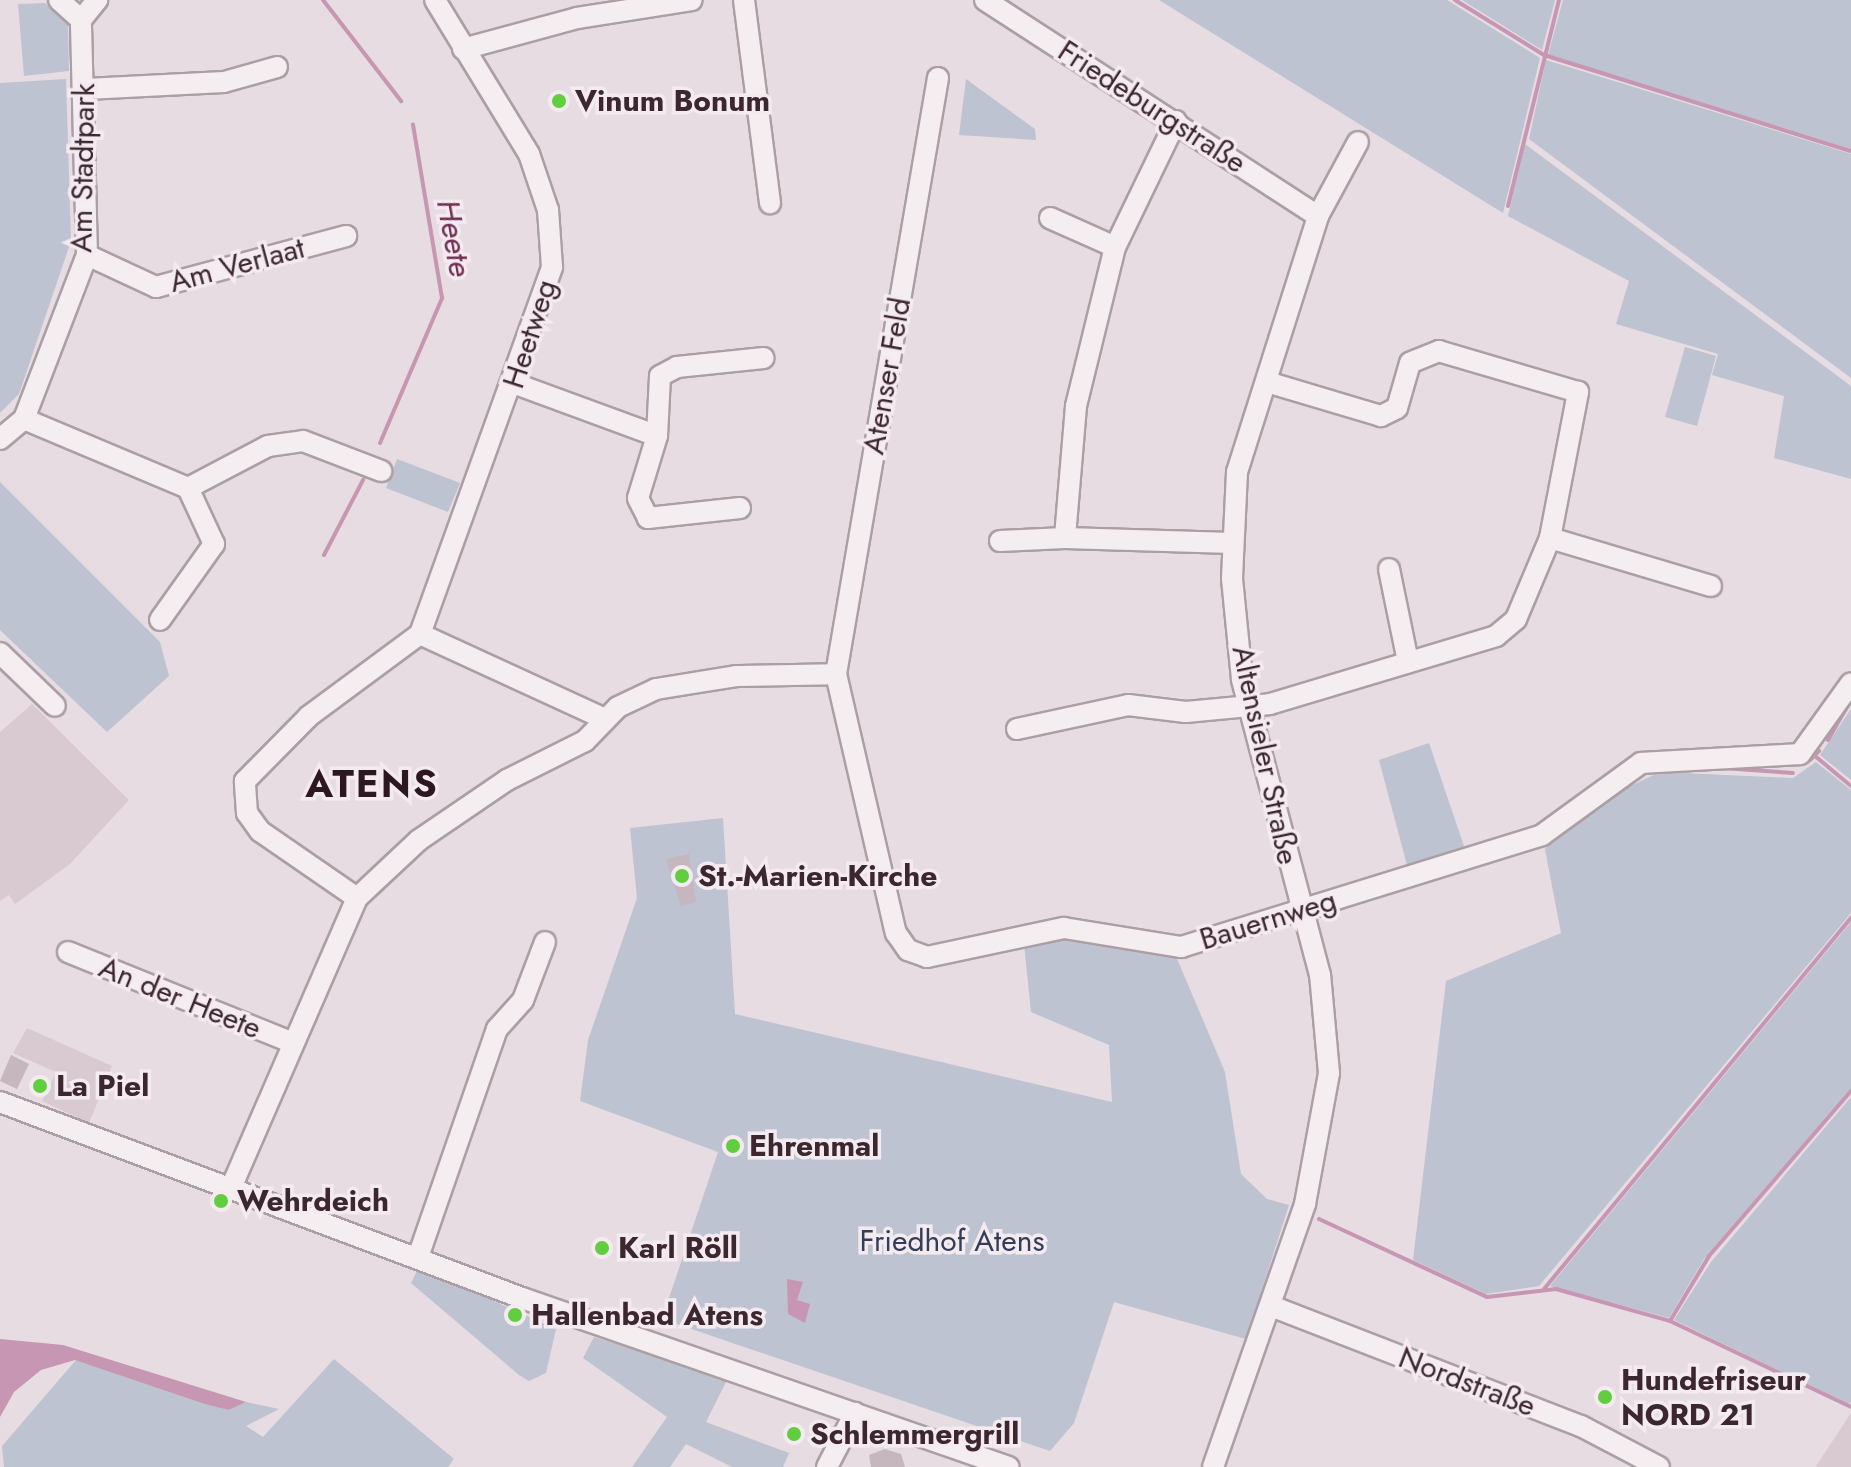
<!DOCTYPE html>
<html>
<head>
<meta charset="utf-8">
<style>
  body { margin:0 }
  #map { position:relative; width:1851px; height:1467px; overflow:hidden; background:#e6dce1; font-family:Jost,sans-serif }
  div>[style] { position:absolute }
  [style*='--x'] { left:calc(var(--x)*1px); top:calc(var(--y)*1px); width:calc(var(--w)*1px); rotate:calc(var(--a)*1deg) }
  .built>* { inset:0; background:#d8cad0 }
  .green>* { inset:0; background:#bdc3d0 }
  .water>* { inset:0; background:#c796b2 }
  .stream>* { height:4px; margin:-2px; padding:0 2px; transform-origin:2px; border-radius:2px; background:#c796b2 }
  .building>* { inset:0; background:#c6b6bd }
  .roads { filter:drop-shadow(2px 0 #ac9ea5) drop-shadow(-2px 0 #ac9ea5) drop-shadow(0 2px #ac9ea5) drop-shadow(0 -2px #ac9ea5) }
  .minor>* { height:20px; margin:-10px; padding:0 10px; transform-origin:10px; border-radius:10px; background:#f5eef1 }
  .dots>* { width:22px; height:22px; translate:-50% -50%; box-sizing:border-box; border:4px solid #f4ebf0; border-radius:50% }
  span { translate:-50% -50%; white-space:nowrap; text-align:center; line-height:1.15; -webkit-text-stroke:7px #f4ebf0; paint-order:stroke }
  .poi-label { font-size:30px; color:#3c2630; font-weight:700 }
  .left { translate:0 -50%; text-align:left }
  .street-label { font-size:30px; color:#3c2630 }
  .park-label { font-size:30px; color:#333d58 }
  .water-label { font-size:32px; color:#703052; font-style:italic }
  .district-label { font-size:38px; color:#2d1821; font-weight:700; letter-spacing:2px }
</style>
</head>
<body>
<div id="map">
  <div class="built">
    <div style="clip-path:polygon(32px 704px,129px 800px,70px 864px,15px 904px,9px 895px,0 901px,0 732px)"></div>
    <div style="clip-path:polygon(27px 1028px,112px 1066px,89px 1123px,42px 1101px,56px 1072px,13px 1053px)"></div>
    <div style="clip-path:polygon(1851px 1413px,1851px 1467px,1817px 1467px,1816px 1466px)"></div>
  </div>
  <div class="green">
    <div style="clip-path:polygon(1159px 0,1447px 0,1540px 58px,1503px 213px)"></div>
    <div style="clip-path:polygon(1462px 0,1555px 0,1542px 50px)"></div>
    <div style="clip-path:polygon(1563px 0,1851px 0,1851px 149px,1548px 55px)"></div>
    <div style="clip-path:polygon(45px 3px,68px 25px,69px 71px,24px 76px,18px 4px)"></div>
    <div style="clip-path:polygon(1546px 60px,1851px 154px,1851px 378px,1529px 139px)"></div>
    <div style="clip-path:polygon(66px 79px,71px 241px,19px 394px,0 413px,0 83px)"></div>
    <div style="clip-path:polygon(966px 79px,1035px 129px,1036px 140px,959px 135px)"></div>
    <div style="clip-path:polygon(1525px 144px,1851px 386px,1851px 479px,1774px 458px,1784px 396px,1712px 375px,1718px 354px,1616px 324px,1629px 281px,1508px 216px)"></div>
    <div style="clip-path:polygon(1685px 347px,1716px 356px,1697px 426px,1665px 417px)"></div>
    <div style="clip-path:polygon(397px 459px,460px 483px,448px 512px,386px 488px)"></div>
    <div style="clip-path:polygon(0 482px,160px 642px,169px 676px,107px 732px,0 630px)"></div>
    <div style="clip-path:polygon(1851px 709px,1851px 780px,1820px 755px)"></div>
    <div style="clip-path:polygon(1429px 743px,1465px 849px,1408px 869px,1379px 760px)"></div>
    <div style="clip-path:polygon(1816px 762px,1851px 790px,1851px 913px,1539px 1286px,1486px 1294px,1413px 1260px,1446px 981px,1561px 933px,1545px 849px,1599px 801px,1660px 772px,1793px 778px)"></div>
    <div style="clip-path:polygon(723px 818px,735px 1014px,1112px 1102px,1109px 1045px,1031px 1012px,1024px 944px,1067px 936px,1175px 954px,1225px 1072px,1241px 1174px,1267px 1199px,1289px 1205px,1246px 1339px,1114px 1302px,1074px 1423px,1050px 1451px,662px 1319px,718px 1152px,580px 1101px,588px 1040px,637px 898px,630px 828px)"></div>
    <div style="clip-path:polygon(1851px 922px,1851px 1088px,1704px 1259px,1669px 1318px,1550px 1286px)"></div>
    <div style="clip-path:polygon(1851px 1097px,1851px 1402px,1849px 1404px,1674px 1320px,1711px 1262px)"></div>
    <div style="clip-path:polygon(419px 1267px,556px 1329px,546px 1373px,529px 1381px,519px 1375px,411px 1283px)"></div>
    <div style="clip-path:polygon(594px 1337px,728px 1378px,706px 1422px,789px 1453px,783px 1467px,732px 1467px,686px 1444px,670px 1467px,632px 1467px,667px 1417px,583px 1358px)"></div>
    <div style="clip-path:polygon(334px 1359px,454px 1459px,448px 1467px,4px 1467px,2px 1446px,76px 1360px,229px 1410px,246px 1402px,279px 1409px,246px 1426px,263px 1437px)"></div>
  </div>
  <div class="water">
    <div style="clip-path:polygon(787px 1279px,803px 1282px,797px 1300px,810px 1304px,805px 1323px,788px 1314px)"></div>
    <div style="clip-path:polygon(0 1339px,63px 1345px,246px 1402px,229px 1410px,205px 1404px,75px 1360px,41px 1370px,14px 1392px,0 1417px)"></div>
  </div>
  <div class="stream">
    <div style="--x:323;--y:0;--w:128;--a:52.3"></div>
    <div style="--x:1455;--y:0;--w:105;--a:31.7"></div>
    <div style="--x:1544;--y:55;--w:322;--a:17.4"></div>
    <div style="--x:1508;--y:206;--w:212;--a:-76.1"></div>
    <div style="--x:380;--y:443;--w:158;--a:-66.8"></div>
    <div style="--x:442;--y:298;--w:176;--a:-99.5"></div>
    <div style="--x:324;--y:555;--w:85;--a:-62.5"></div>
    <div style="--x:1828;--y:740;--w:46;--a:-60.1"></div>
    <div style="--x:1815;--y:756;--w:47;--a:39.8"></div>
    <div style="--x:1810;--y:760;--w:13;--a:-45"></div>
    <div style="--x:1722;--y:768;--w:71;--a:4"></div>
    <div style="--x:1320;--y:916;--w:77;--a:-19.6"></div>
    <div style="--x:1319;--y:1219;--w:185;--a:24.9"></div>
    <div style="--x:1487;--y:1297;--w:69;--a:-6.6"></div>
    <div style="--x:1556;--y:1289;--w:118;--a:15.7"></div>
    <div style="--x:1670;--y:1321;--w:200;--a:25.4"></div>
    <div style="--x:1544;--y:1289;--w:482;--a:-50.4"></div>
    <div style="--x:1670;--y:1321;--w:76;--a:-59"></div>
    <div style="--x:1709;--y:1256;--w:218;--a:-49.3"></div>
  </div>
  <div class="building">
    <div style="clip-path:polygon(689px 854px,696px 902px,681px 906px,666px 859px)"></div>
    <div style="clip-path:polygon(11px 1055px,29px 1064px,17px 1089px,0 1081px)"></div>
    <div style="clip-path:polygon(885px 1449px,901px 1454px,905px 1467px,871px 1467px,869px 1455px)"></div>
  </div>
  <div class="roads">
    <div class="minor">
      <div style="--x:59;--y:0;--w:30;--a:42"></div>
      <div style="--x:744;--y:0;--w:205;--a:82.7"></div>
      <div style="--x:985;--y:0;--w:397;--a:33"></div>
      <div style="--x:463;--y:49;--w:118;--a:-15.2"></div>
      <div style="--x:577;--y:18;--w:116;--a:-8.9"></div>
      <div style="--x:938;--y:78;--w:605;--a:99.71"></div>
      <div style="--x:836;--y:674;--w:266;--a:77"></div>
      <div style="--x:896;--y:933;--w:21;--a:55"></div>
      <div style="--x:908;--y:950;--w:20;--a:20"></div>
      <div style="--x:927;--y:957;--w:140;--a:-12"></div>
      <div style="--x:1064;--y:928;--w:119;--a:9.2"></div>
      <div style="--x:1181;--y:947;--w:378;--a:-17.2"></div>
      <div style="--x:1542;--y:835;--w:122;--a:-36"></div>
      <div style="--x:1641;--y:763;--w:159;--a:-3.2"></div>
      <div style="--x:1800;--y:754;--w:87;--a:-54.3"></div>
      <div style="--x:86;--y:89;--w:138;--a:-2.9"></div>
      <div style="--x:224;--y:82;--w:55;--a:-15.8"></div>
      <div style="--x:1176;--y:121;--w:140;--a:115.8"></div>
      <div style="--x:1115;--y:247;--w:164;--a:103.8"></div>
      <div style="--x:1076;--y:406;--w:132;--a:94.8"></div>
      <div style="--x:1065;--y:538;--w:167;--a:1.7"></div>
      <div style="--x:1050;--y:218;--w:71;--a:24"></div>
      <div style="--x:87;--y:255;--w:76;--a:24.9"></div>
      <div style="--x:156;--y:287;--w:197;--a:-15"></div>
      <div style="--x:516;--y:384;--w:150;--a:20.2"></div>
      <div style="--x:24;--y:419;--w:178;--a:22.8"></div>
      <div style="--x:188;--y:488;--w:62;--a:65.1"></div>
      <div style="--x:214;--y:544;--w:93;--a:125.4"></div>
      <div style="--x:0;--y:439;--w:31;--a:-40"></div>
      <div style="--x:24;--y:419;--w:176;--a:-69"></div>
      <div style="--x:87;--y:255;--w:235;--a:-91.5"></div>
      <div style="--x:81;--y:20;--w:26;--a:-51"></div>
      <div style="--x:188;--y:488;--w:90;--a:-27.7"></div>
      <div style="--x:268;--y:446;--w:35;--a:-8"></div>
      <div style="--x:303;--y:441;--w:84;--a:21"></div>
      <div style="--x:740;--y:508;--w:93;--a:173.8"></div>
      <div style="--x:648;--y:518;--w:22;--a:-117"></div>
      <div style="--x:638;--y:498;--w:65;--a:-73"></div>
      <div style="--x:657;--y:436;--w:60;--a:-87.1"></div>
      <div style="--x:660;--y:376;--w:19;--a:-28"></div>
      <div style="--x:677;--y:367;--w:87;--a:-5.9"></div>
      <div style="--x:1550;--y:538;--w:168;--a:16.6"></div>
      <div style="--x:1000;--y:541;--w:65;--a:-2.6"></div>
      <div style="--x:1389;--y:569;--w:90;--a:78.4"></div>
      <div style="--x:420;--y:634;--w:204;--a:24.7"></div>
      <div style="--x:0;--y:653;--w:76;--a:43.9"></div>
      <div style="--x:1017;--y:729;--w:114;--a:-12.2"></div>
      <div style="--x:1128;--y:705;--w:58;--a:6.9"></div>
      <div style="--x:1186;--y:712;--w:84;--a:-5.4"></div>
      <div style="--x:1270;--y:704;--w:236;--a:-16.7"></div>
      <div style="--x:1496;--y:636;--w:26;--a:-40"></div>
      <div style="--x:1516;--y:619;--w:88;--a:-67.2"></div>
      <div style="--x:1550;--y:538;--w:149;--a:-79.1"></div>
      <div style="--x:1578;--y:392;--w:145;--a:-163.6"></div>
      <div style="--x:1439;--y:351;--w:31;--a:158"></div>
      <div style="--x:1410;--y:363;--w:47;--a:106.1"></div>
      <div style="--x:1397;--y:408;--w:18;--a:153"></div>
      <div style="--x:1381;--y:416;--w:116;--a:-163.4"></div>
      <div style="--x:357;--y:898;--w:118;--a:-145.4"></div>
      <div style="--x:260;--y:831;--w:22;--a:-126"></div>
      <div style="--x:247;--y:813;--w:32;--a:-94"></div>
      <div style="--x:245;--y:781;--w:91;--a:-45.4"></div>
      <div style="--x:309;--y:716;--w:138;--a:-36.5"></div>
      <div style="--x:420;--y:634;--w:390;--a:-70.2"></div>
      <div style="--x:552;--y:267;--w:57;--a:-94"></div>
      <div style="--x:548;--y:210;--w:59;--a:-108.7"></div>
      <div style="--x:529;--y:154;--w:180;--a:-121.4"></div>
      <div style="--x:68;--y:952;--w:243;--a:22"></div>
      <div style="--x:0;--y:1102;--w:558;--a:20.58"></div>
      <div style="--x:522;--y:1298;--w:515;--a:19.14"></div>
      <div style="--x:230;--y:1190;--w:318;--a:-66.5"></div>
      <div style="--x:357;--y:898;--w:85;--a:-43.1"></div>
      <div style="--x:419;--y:840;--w:107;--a:-34.3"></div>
      <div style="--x:507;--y:780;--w:87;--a:-26.6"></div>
      <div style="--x:585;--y:741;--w:47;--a:-45.9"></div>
      <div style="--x:618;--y:707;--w:42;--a:-25.3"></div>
      <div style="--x:656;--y:689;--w:81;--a:-9.2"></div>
      <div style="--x:736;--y:676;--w:100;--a:-1.1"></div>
      <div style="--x:418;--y:1257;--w:241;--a:-70.9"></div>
      <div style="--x:497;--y:1029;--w:39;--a:-48"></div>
      <div style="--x:523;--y:1000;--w:62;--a:-69.2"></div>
      <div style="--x:1271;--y:1306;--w:332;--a:21.2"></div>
      <div style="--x:1581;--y:1426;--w:88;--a:27.7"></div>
      <div style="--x:827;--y:1467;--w:61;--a:-62.6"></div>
      <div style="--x:1213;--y:1467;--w:279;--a:-70.7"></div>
      <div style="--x:1305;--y:1204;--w:133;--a:-79.6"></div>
      <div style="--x:1329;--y:1073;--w:98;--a:-95.2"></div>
      <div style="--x:1320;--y:975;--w:306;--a:-104.8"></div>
      <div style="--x:1242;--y:679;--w:101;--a:-95.7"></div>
      <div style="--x:1232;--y:578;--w:106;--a:-87.3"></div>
      <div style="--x:1237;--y:472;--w:269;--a:-72.4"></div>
      <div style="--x:1318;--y:216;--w:84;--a:-61.6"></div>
    </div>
  </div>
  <div class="dots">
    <div style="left:559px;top:101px;background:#60ce3e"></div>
    <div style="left:682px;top:876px;background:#60ce3e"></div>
    <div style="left:40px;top:1086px;background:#60ce3e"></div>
    <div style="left:733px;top:1146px;background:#60ce3e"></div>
    <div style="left:221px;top:1201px;background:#60ce3e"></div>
    <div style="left:602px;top:1248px;background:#60ce3e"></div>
    <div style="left:515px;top:1315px;background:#60ce3e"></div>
    <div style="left:1605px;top:1397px;background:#60ce3e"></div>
    <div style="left:794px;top:1434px;background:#60ce3e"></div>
  </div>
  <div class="poi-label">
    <span class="left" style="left:575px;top:101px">Vinum Bonum</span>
    <span class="left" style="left:698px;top:876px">St.-Marien-Kirche</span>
    <span class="left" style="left:56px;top:1086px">La Piel</span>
    <span class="left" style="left:749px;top:1146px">Ehrenmal</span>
    <span class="left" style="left:237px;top:1201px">Wehrdeich</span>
    <span class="left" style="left:618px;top:1248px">Karl Röll</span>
    <span class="left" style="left:531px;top:1315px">Hallenbad Atens</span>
    <span class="left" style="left:1621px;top:1397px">Hundefriseur<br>NORD 21</span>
    <span class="left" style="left:810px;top:1434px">Schlemmergrill</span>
  </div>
  <div class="street-label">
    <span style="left:1152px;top:107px;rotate:33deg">Friedeburgstraße</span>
    <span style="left:83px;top:168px;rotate:-89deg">Am Stadtpark</span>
    <span style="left:237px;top:265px;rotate:-15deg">Am Verlaat</span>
    <span style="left:530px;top:334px;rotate:-72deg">Heetweg</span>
    <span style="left:887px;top:376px;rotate:-80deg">Atenser Feld</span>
    <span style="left:1265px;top:755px;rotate:78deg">Altensieler Straße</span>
    <span style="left:1268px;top:920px;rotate:-17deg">Bauernweg</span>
    <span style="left:180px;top:998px;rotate:22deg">An der Heete</span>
    <span style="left:1467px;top:1382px;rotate:21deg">Nordstraße</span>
  </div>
  <div class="park-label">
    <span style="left:952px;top:1241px">Friedhof Atens</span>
  </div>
  <div class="water-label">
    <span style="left:454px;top:238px;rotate:80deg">Heete</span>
  </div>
  <div class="district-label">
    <span style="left:372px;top:784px">ATENS</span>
  </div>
</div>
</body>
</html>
